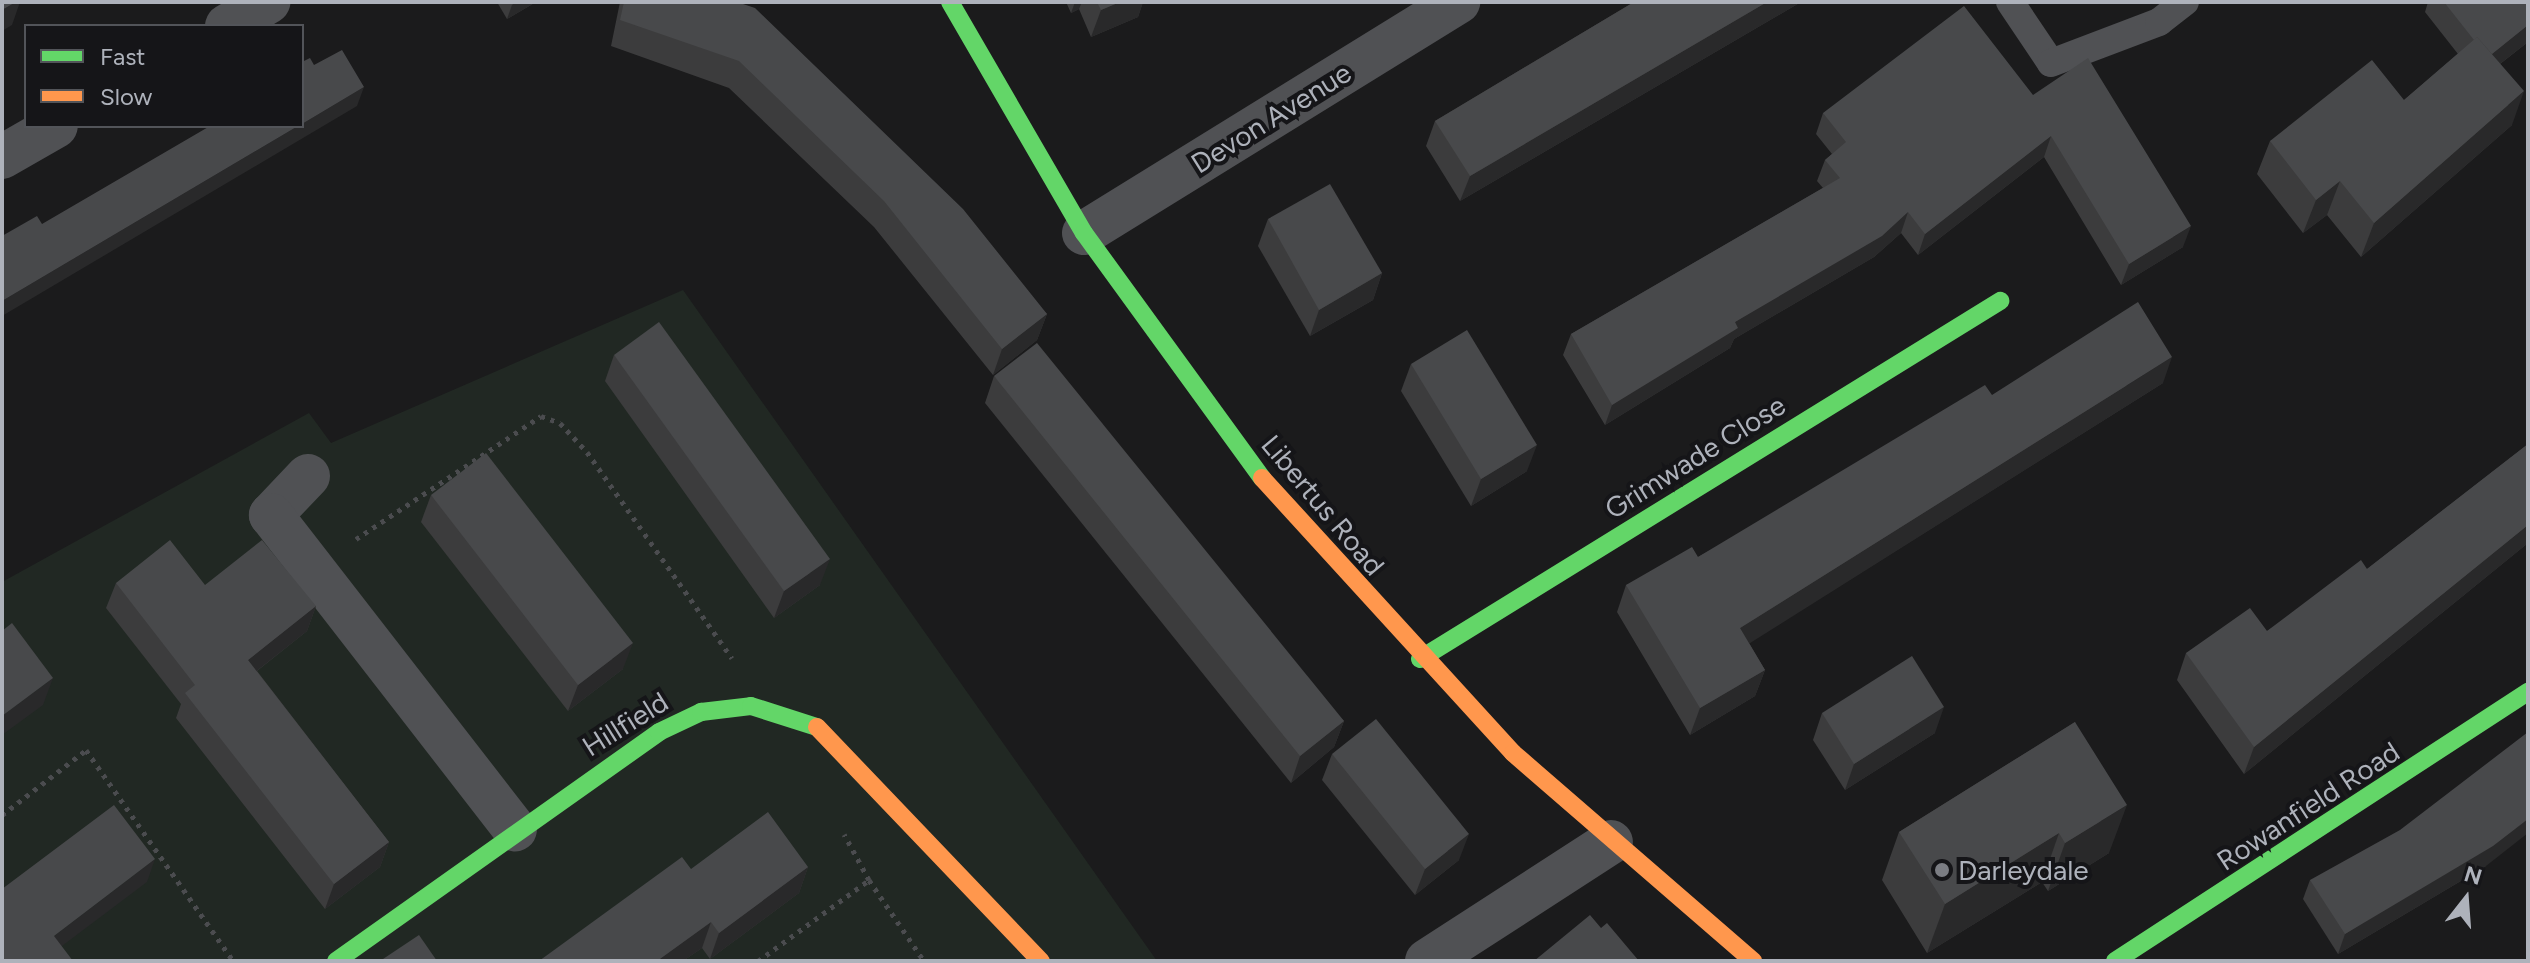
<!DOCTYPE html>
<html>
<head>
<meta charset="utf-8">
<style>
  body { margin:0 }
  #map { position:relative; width:2530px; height:963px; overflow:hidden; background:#1b1b1c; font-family:Figtree,sans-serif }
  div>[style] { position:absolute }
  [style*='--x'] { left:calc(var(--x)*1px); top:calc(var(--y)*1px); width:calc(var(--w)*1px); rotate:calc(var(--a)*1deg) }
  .green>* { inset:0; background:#212823 }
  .path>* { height:5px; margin-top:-2.5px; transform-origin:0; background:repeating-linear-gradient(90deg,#4b4c4f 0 4px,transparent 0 10px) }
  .lane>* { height:28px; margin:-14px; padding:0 14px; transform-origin:14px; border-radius:14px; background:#505154 }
  .street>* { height:44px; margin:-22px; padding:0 22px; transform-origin:22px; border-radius:22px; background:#505154 }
  .fast>* { height:18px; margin:-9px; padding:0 9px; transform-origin:9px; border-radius:9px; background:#63d668 }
  .slow>* { height:18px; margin:-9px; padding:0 9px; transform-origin:9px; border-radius:9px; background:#ff974d }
  .wall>* { inset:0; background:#3c3c3d }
  .shaded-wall>* { inset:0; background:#29292a }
  .building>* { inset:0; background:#48494b }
  .dots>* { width:22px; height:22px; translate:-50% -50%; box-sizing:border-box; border:4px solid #151518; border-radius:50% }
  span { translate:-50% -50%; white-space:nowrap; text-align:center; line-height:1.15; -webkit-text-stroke:8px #151518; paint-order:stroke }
  .street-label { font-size:28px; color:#aeb2bb }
  .poi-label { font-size:28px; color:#aeb2bb }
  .left { translate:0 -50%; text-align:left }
  .frame { position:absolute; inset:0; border:4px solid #aeb2bb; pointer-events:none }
  .legend { position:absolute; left:24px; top:24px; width:280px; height:104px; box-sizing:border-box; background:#151518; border:2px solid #525459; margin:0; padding:10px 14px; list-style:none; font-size:24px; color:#aeb2bb }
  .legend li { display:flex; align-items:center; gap:16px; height:40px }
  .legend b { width:40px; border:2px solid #525459 }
  .north { position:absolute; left:2426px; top:859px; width:80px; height:80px; -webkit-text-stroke:6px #151518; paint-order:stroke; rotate:17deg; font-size:22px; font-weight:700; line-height:32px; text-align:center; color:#aeb2bb }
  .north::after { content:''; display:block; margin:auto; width:28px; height:36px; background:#aeb2bb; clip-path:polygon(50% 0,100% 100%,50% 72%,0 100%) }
</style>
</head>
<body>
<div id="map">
  <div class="green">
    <div style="clip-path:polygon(683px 290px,1157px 961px,2px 961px,2px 582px,309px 413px,331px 443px)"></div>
  </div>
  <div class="path">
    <div style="--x:356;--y:539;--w:222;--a:-33.6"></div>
    <div style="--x:541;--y:416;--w:20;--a:20"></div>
    <div style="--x:560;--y:423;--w:40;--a:47"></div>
    <div style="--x:587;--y:452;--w:252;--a:54.9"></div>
    <div style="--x:2;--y:815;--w:106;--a:-37.7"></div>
    <div style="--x:86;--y:750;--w:257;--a:55.1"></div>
    <div style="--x:869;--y:880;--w:98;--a:55.8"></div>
    <div style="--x:758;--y:961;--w:137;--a:-36.1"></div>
    <div style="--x:869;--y:880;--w:52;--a:-118.5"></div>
  </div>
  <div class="lane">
    <div style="--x:2010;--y:2;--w:73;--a:56.1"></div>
    <div style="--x:2051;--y:63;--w:116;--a:-20.8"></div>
    <div style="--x:2159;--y:22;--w:33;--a:-38"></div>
  </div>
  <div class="street">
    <div style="--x:227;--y:26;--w:48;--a:-30.3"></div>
    <div style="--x:2;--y:157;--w:62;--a:-29.9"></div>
    <div style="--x:1084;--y:233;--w:440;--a:-31.7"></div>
    <div style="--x:308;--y:476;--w:54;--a:133.5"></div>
    <div style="--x:271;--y:515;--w:398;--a:52.2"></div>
    <div style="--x:1427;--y:961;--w:219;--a:-32.9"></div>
  </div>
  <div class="fast">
    <div style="--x:950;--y:2;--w:267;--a:59.9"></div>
    <div style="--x:1084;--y:233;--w:303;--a:54"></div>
    <div style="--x:1420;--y:659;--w:682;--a:-31.68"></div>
    <div style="--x:336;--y:961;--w:396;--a:-35.3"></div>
    <div style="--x:659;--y:732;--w:47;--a:-25.5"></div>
    <div style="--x:701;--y:712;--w:50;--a:-6.8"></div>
    <div style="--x:751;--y:706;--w:69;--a:17.7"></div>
    <div style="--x:2115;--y:961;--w:493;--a:-33.1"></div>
  </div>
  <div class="slow">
    <div style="--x:1262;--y:478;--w:372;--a:47.6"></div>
    <div style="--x:1513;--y:753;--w:318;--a:40.9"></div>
    <div style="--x:817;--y:727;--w:324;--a:46.3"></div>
  </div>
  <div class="wall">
    <div style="clip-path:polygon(497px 2px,536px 2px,507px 19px)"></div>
    <div style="clip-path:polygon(620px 2px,737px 2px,1047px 314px,1037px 340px,993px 375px,874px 227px,729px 88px,611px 46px)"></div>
    <div style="clip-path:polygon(1066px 2px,1143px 2px,1138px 17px,1091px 37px,1079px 9px,1071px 13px)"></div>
    <div style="clip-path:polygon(1634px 2px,1801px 2px,1460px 201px,1426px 146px,1435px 121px)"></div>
    <div style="clip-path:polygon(2428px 2px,2528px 2px,2528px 42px,2500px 64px,2512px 125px,2361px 257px,2327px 215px,2303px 233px,2257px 174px,2270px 141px,2404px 100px,2458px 54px,2425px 12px)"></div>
    <div style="clip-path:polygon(2033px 95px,2183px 247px,2121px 285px,2044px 157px,1918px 255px,1901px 233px,1874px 257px,1734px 339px,1730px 348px,1605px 425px,1563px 355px,1571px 334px,1823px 188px,1817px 181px,1825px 160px,1832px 154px,1816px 134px,1823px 113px)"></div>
    <div style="clip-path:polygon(1268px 219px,1382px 273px,1373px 300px,1310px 336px,1258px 246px)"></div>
    <div style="clip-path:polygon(614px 355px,820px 585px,774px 618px,605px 381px)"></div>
    <div style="clip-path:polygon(1411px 364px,1527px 471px,1471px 506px,1401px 391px)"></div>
    <div style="clip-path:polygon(994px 376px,1344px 721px,1334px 747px,1291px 783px,985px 403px)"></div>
    <div style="clip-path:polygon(2163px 383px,1749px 643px,1765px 670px,1755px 696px,1690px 735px,1617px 612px,1626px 585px,1698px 557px,1992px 395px)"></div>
    <div style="clip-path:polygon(2528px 444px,2528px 543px,2244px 774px,2177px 680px,2186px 653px,2267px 631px,2367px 569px)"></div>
    <div style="clip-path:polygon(431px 495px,623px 669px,568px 711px,421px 522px)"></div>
    <div style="clip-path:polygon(116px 583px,205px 585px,316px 606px,307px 631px,257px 671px,389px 842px,380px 867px,325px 909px,176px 718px,181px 704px,106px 608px)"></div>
    <div style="clip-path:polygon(1822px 713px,1935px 733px,1845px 790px,1813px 740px)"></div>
    <div style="clip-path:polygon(2075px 722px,2109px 853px,2048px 891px,2042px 882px,1927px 953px,1882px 880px,1899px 832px)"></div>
    <div style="clip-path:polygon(1332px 754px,1459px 860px,1415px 895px,1322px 780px)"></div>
    <div style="clip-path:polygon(2486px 866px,2338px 954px,2303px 899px,2310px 880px)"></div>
    <div style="clip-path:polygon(808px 867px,799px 893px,710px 959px,702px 948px,683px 961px,539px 961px,691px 869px)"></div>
  </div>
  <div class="shaded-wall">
    <div style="clip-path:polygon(16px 2px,20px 2px,12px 25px,2px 31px,2px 10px)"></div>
    <div style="clip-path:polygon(516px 2px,536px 2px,507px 19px,512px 5px)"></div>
    <div style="clip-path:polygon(1075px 2px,1082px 2px,1079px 9px,1071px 13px)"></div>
    <div style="clip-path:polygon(1120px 2px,1143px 2px,1138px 17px,1091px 37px,1101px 10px)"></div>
    <div style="clip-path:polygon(1767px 2px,1801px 2px,1460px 201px,1470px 176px)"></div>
    <div style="clip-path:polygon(2528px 25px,2528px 42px,2479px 80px,2488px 57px)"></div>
    <div style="clip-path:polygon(364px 87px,357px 106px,2px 316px,2px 301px,298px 126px,302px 126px,302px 124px)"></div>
    <div style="clip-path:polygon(2524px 91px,2512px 125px,2361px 257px,2374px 223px)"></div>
    <div style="clip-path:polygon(2051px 136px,2044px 157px,1918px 255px,1925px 234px)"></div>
    <div style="clip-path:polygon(2340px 181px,2327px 215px,2303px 233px,2316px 200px)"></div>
    <div style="clip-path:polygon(1908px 212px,1901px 233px,1874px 257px,1734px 339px,1730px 348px,1605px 425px,1612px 405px,1735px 322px)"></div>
    <div style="clip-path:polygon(2191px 226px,2183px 247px,2121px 285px,2129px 264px)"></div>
    <div style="clip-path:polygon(1382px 273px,1373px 300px,1310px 336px,1319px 310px)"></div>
    <div style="clip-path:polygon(1047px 314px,1037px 340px,993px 375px,1002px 349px)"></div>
    <div style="clip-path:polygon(2172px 357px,2163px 383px,1731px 655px,1740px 628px)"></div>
    <div style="clip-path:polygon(1537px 445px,1527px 471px,1471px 506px,1481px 479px)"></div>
    <div style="clip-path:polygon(2528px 525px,2528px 543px,2244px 774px,2254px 747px)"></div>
    <div style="clip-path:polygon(830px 559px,820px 585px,774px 618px,784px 591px)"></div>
    <div style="clip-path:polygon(316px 606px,307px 631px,239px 685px,248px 660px)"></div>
    <div style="clip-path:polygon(633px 643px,623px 669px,568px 711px,578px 685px)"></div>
    <div style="clip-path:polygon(1765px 670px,1755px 696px,1690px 735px,1700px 708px)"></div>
    <div style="clip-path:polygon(53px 678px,43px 705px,2px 735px,2px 716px)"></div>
    <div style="clip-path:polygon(1944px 707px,1935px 733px,1845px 790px,1854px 764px)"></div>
    <div style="clip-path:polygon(1344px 721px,1334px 747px,1291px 783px,1300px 756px)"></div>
    <div style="clip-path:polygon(2127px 805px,2109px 853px,2048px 891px,2065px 843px)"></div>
    <div style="clip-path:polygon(2528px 819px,2528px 833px,2486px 866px,2338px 954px,2345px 934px)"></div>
    <div style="clip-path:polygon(2059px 833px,2042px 882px,1927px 953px,1945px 904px)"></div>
    <div style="clip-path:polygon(1469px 834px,1459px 860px,1415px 895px,1425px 869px)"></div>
    <div style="clip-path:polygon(389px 842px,380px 867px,325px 909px,334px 884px)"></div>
    <div style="clip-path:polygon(155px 859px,147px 882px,46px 958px,54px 936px)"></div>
    <div style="clip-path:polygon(808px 867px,799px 893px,710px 959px,719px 933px)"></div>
    <div style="clip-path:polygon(711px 922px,702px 948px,683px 961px,657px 961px)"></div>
  </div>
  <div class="building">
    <div style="clip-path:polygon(2px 2px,16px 2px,2px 10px)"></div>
    <div style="clip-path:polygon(624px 2px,737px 2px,755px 8px,963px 209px,1047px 314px,1002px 349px,884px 201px,739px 61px,620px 20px)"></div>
    <div style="clip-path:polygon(1097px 2px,1120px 2px,1101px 10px)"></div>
    <div style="clip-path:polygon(1634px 2px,1767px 2px,1470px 176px,1435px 121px)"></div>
    <div style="clip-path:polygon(2444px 2px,2528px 2px,2528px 25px,2492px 54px,2477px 37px,2474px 40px)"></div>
    <div style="clip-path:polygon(1964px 6px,2033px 95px,2088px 58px,2191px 226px,2129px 264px,2051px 136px,1925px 234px,1908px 212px,1882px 236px,1735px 322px,1738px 328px,1612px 405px,1571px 334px,1840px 178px,1825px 160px,1846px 142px,1823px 113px)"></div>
    <div style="clip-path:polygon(2477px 37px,2524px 91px,2374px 223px,2340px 181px,2316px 200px,2270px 141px,2372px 60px,2404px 100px)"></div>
    <div style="clip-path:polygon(342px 50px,364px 87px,302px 124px,302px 62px,310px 58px,314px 65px)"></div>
    <div style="clip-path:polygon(210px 126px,298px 126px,2px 301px,2px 236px,37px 216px,42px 224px)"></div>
    <div style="clip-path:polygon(1330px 184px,1382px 273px,1319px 310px,1268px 219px)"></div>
    <div style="clip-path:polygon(2138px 302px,2172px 357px,1740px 628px,1765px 670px,1700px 708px,1626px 585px,1692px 547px,1698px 557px,1985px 385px,1992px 395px)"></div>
    <div style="clip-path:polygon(659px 322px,830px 559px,784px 591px,614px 355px)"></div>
    <div style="clip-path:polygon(1467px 330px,1537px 445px,1481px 479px,1411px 364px)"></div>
    <div style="clip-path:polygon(1037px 343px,1344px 721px,1300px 756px,994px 376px)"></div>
    <div style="clip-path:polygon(2528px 444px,2528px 525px,2254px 747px,2186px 653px,2250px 608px,2267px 631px,2361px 560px,2367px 569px)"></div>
    <div style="clip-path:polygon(486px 453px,633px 643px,578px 685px,431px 495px)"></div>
    <div style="clip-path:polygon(170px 540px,205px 585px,262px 540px,316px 606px,248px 660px,389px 842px,334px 884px,185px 693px,195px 685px,116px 583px)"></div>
    <div style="clip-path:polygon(12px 623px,53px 678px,2px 716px,2px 631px)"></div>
    <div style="clip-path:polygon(1912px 656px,1944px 707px,1854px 764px,1822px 713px)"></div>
    <div style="clip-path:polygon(1376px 719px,1469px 834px,1425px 869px,1332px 754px)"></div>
    <div style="clip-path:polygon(2075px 722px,2127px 805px,2065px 843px,2059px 833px,1945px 904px,1899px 832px)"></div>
    <div style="clip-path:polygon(2528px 732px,2528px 819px,2493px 846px,2345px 934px,2310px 880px,2400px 830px)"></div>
    <div style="clip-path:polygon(114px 805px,155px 859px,54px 936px,73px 961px,2px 961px,2px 889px)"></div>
    <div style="clip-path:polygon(768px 812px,808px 867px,719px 933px,711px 922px,657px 961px,539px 961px,682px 857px,691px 869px)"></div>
    <div style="clip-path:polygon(1590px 915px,1601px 928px,1607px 923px,1639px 961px,1534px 961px)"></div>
    <div style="clip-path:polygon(419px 935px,437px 961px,385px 961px,383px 959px)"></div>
  </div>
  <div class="dots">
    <div style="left:1942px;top:870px;background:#7b7d83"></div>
  </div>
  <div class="street-label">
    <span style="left:1271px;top:118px;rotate:-32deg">Devon Avenue</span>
    <span style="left:1695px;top:457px;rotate:-32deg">Grimwade Close</span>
    <span style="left:1323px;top:505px;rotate:50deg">Libertus Road</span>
    <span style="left:625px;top:724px;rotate:-32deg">Hillfield</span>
    <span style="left:2308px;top:806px;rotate:-33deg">Rowanfield Road</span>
  </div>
  <div class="poi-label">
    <span class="left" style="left:1958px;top:870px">Darleydale</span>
  </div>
  <div class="frame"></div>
  <ul class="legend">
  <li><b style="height:10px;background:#63d668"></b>Fast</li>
  <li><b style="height:10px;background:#ff974d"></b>Slow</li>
  </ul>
  <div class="north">N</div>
</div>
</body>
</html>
